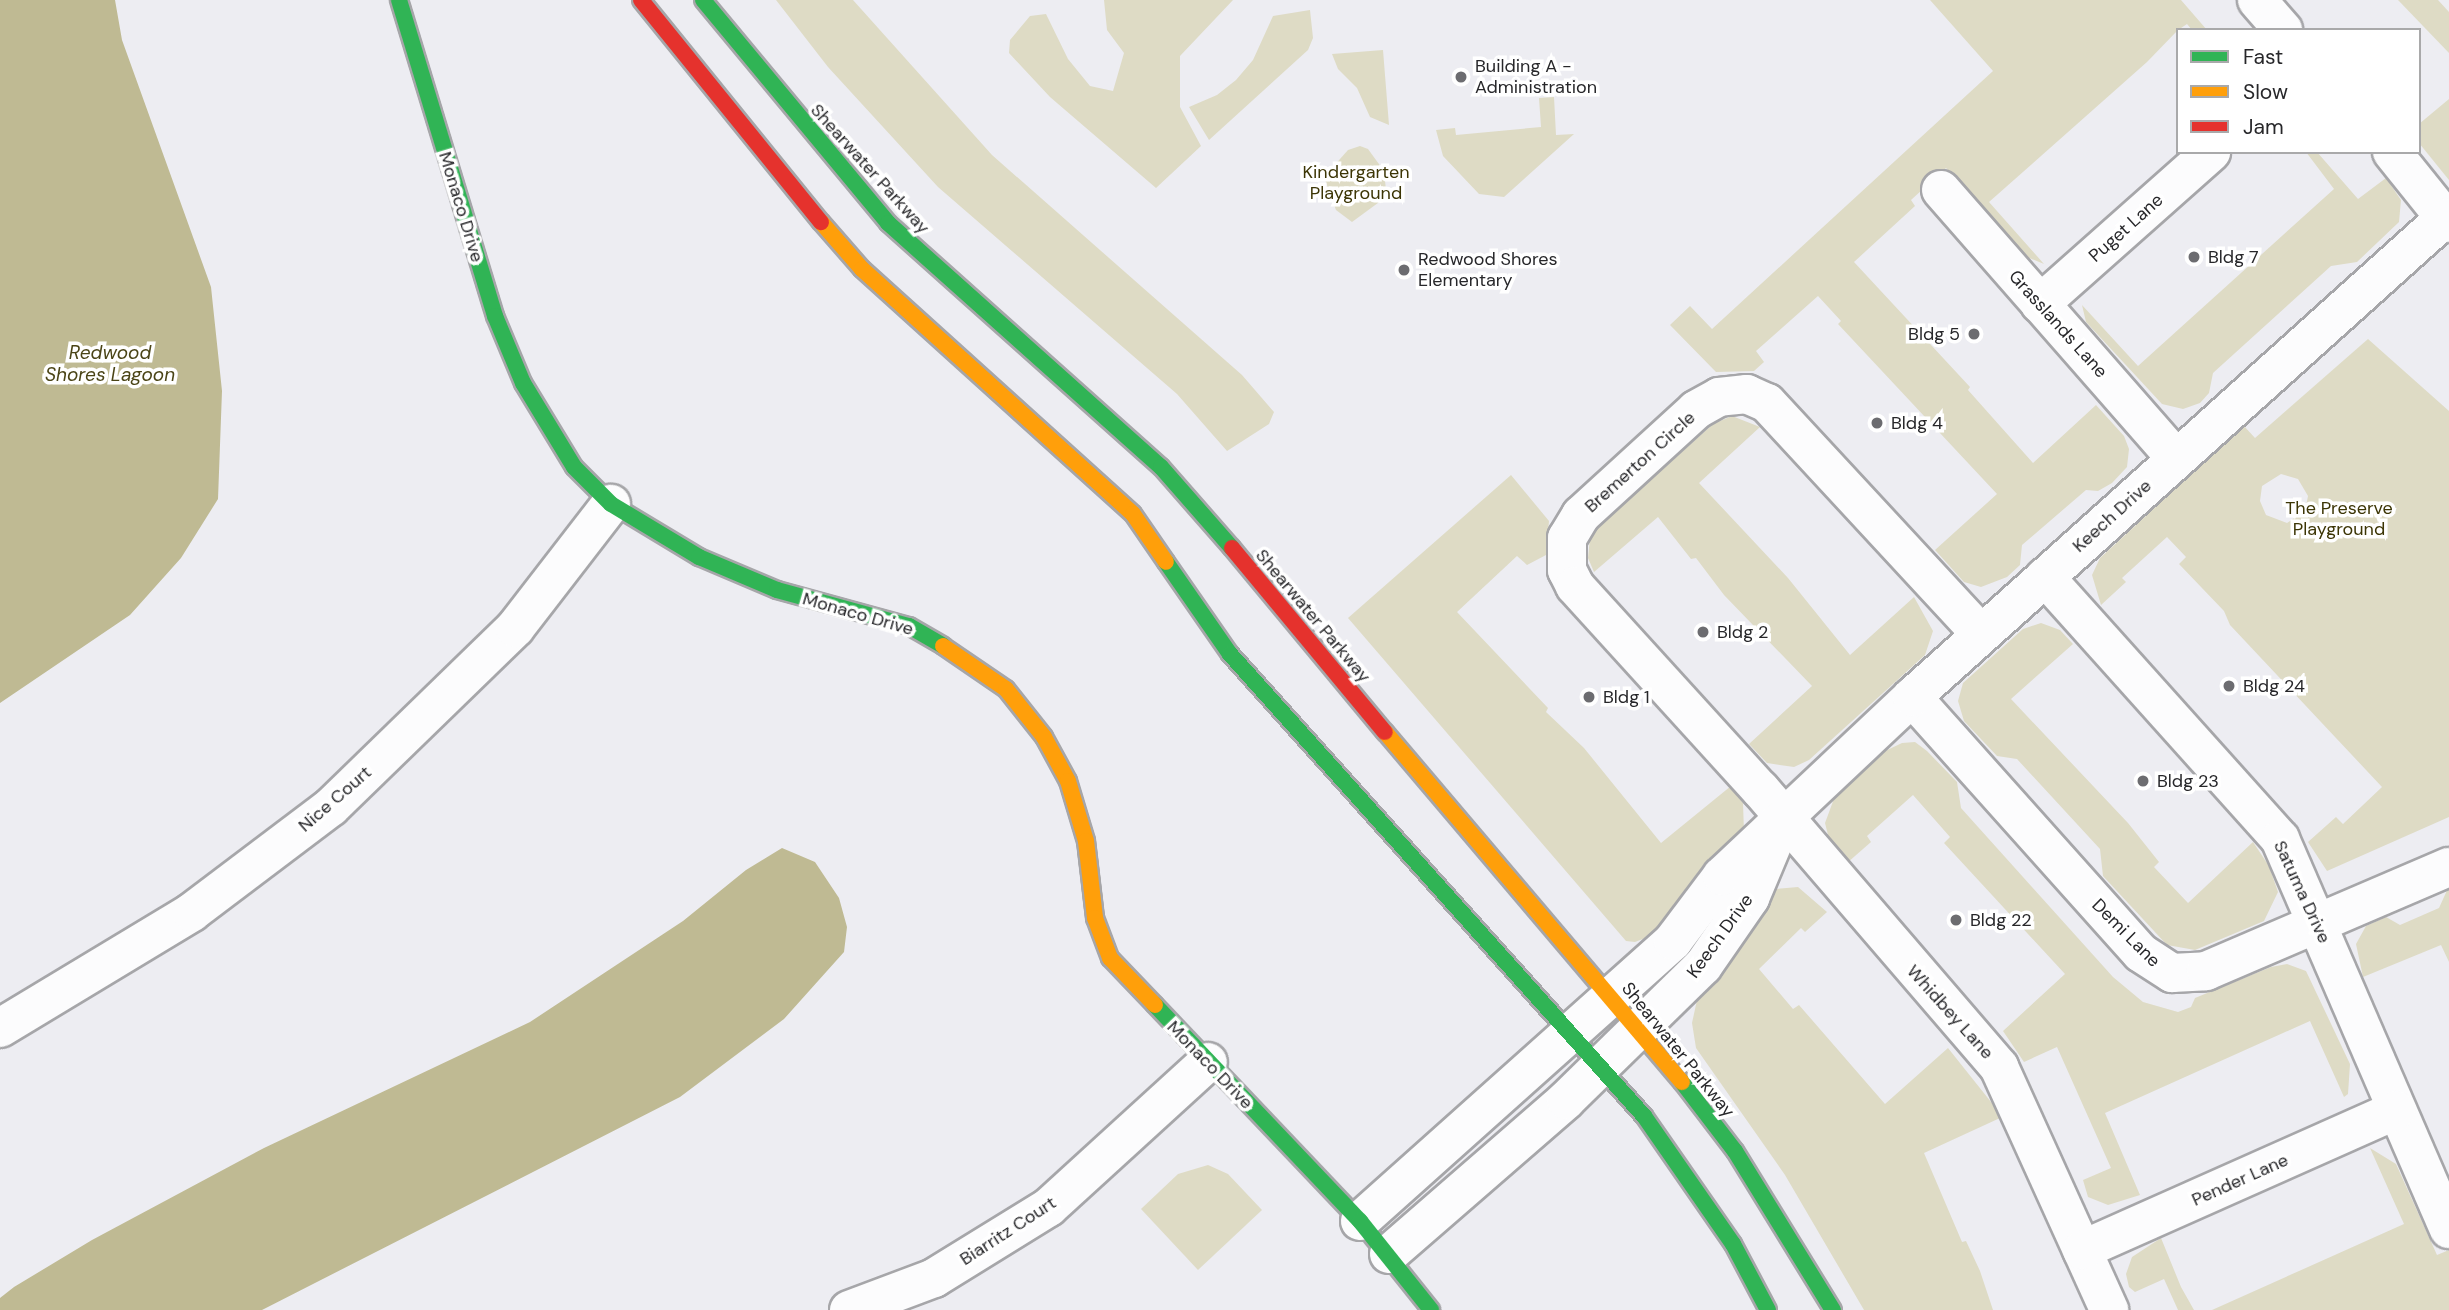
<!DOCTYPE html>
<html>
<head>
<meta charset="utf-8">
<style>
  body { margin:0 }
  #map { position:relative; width:2449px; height:1310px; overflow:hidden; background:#ededf2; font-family:"DM Sans",sans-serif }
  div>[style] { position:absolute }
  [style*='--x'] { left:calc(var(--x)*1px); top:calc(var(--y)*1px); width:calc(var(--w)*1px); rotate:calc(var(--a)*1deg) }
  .green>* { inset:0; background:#dedbc5 }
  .water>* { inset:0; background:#bfba93 }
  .roads { filter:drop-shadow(2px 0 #a6a6a9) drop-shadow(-2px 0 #a6a6a9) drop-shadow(0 2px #a6a6a9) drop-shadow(0 -2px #a6a6a9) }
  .street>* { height:38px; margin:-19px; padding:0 19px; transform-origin:19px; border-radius:19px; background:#fcfcfd }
  .fast>* { height:16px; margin:-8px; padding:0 8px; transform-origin:8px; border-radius:8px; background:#30b455 }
  .slow>* { height:16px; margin:-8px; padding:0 8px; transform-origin:8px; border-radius:8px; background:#ff9f0a }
  .jam>* { height:16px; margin:-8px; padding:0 8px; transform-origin:8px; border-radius:8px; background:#e5322d }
  .dots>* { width:19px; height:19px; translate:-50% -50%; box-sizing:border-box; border:4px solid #fff; border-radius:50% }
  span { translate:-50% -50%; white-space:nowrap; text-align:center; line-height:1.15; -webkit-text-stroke:7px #fff; paint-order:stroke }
  .poi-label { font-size:18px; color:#27272a }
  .left { translate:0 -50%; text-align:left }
  .right { translate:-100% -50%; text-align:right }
  .street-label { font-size:18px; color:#27272a }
  .park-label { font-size:18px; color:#3c3505 }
  .water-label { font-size:19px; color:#4a4416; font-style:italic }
  .legend { position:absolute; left:2176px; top:28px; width:245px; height:126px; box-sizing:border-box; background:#fff; border:2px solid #a9a9aa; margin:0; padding:9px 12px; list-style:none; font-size:21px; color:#27272a }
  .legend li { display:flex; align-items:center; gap:14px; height:35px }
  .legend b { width:35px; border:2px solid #a9a9aa }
</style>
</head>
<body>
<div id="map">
  <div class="green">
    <div style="clip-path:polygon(776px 0,853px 0,992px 155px,1242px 375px,1274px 412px,1269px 424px,1227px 451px,1177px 394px,938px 187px,828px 67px)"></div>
    <div style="clip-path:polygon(1104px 0,1233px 0,1180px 56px,1180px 107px,1201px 146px,1156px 188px,1050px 97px,1009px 53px,1010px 40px,1030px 16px,1046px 14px,1068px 59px,1090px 86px,1113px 91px,1124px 53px,1107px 30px)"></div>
    <div style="clip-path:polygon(1930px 0,2181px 0,2207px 30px,2192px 30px,2187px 24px,2178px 30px,2147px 62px,1989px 202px,2044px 264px,2027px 257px,1946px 168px,1911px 200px,1915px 206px,1854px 262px,1970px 387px,1968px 390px,2033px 463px,2096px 405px,2124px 436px,2129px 449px,2127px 467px,2112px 483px,2098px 491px,2086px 490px,2022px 545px,2020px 565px,2007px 577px,1981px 587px,1964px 582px,1935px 550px,1997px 494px,1838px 324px,1841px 321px,1818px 296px,1756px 351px,1764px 362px,1754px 371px,1716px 372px,1670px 325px,1690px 306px,1712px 329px,1993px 71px)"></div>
    <div style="clip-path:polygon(2398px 0,2438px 0,2449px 12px,2449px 53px)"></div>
    <div style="clip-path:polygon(1310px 10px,1313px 38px,1308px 50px,1209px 140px,1189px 107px,1217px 95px,1236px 80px,1253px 60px,1273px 16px)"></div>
    <div style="clip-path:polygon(1383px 50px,1389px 125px,1370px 117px,1357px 88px,1338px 69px,1332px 54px)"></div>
    <div style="clip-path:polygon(1554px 97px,1556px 135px,1574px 134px,1504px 197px,1479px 194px,1443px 156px,1436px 130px,1455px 128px,1456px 135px,1541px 127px,1539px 98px)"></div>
    <div style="clip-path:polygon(2449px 99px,2449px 180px,2419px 143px,2419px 124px)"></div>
    <div style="clip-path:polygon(1360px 146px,1368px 149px,1384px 171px,1386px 190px,1382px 200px,1352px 222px,1336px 210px,1324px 177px,1348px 150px)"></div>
    <div style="clip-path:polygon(2306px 152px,2317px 152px,2358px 199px,2386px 178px,2401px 200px,2399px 222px,2357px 262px,2331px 266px,2213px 373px,2209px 393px,2200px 403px,2183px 409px,2162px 404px,2086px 322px,2082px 305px,2138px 366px,2334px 189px)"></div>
    <div style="clip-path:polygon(evenodd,2368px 339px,2449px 411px,2449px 817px,2327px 871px,2308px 842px,2336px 817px,2343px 824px,2382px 787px,2230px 625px,2224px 611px,2179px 564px,2186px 557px,2167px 537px,2122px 578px,2126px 582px,2101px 605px,2092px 575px,2100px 558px,2244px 426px,2255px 438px,2368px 339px,2281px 474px,2298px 479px,2308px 496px,2305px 511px,2287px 523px,2266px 515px,2260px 501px,2262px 486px,2281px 474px)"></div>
    <div style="clip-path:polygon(1732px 416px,1760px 427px,1699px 483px,1788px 578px,1850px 655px,1914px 597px,1933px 631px,1925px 655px,1809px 760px,1794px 767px,1767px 763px,1749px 744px,1812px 686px,1724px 595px,1696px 558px,1691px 559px,1658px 517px,1594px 572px,1588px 558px,1590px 538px,1597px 528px,1713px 424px)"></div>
    <div style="clip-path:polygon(1511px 475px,1549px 521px,1546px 555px,1527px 565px,1517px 556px,1457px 612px,1548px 708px,1546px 712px,1584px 748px,1661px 843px,1731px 786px,1743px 803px,1744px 832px,1653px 935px,1635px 942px,1626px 941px,1348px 618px)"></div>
    <div style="clip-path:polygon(2041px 623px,2060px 630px,2073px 644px,2011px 699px,2128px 823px,2159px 862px,2154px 867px,2188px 903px,2253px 842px,2269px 866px,2278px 892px,2264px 921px,2195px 950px,2167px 945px,2103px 876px,2100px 849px,2017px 759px,1997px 756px,1964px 721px,1958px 701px,1963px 683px,2023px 629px)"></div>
    <div style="clip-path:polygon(1902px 743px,1915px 742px,1927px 751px,1957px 782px,1961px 808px,2113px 977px,2143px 1002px,2178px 1012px,2191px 1007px,2195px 998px,2271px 967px,2287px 964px,2306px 971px,2350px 1064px,2348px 1094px,2344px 1097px,2310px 1021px,2105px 1113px,2140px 1195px,2108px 1205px,2088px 1197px,2083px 1180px,2111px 1168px,2057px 1047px,2024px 1062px,2003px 1031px,2065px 974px,1944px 843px,1950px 837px,1913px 795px,1867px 836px,1871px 842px,1847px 863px,1830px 843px,1825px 823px,1835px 796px,1883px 752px)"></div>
    <div style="clip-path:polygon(2449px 886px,2449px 962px,2441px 945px,2363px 977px,2356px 944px,2366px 926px,2386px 917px,2400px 925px,2439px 908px)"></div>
    <div style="clip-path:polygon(1798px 887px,1827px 912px,1805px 932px,1801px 928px,1759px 969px,1793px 1009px,1799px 1005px,1885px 1104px,1948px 1048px,1995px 1107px,2000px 1118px,1924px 1153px,1962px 1242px,1966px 1241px,1980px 1271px,1993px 1310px,1864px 1310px,1785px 1175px,1696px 1048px,1692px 1023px,1697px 1000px,1762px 900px,1776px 889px)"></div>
    <div style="clip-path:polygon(2370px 1148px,2396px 1164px,2437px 1255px,2449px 1250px,2449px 1310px,2212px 1310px,2404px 1224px)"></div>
    <div style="clip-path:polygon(1208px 1165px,1228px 1174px,1262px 1210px,1198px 1270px,1141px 1209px,1178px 1174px)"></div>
    <div style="clip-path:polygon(2161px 1238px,2181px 1287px,2194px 1310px,2178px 1310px,2164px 1279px,2135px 1292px,2129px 1287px,2126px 1274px,2132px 1257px)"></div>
  </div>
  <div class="water">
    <div style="clip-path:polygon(0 0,115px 0,122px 40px,211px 287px,222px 391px,218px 499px,181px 558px,130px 615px,0 703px)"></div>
    <div style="clip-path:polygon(782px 848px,815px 862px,839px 898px,847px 927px,844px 952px,784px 1019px,680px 1097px,262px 1310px,0 1310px,0 1298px,14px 1287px,92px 1240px,264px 1148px,530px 1022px,683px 921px,746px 870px)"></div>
  </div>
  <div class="roads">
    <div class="street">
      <div style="--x:2257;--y:0;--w:40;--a:49"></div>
      <div style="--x:2392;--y:152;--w:91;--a:51.2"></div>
      <div style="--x:1941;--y:190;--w:356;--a:48.8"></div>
      <div style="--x:2040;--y:304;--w:229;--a:-41.6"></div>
      <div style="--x:2045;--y:577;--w:352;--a:48.1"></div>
      <div style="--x:2280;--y:839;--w:425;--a:66.6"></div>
      <div style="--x:1981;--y:634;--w:315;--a:-132.8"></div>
      <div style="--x:1767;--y:403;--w:22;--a:-156"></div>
      <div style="--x:1747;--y:394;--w:28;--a:174"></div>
      <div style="--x:1719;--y:397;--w:26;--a:151"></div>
      <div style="--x:1696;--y:410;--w:156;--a:137.6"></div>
      <div style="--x:1581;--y:515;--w:27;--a:121"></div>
      <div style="--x:1567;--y:538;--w:32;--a:90"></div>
      <div style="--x:1567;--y:570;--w:18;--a:63"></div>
      <div style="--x:1575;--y:586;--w:275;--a:47.7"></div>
      <div style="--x:1760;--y:789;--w:367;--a:49.3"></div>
      <div style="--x:1999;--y:1067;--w:267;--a:65.6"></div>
      <div style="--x:1912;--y:697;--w:343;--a:48.2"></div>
      <div style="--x:2141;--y:953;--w:37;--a:33"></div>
      <div style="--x:2172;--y:973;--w:34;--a:-3"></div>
      <div style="--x:2206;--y:971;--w:264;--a:-23.2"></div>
      <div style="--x:0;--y:1028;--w:224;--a:-31.1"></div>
      <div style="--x:192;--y:912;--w:174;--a:-37.1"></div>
      <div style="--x:331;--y:807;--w:257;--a:-44.2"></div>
      <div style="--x:515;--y:628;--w:157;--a:-52.3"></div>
      <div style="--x:1360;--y:1221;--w:420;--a:-41.8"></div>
      <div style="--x:1673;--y:941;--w:81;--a:-53"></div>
      <div style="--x:1722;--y:876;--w:261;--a:-43.3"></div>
      <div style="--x:1912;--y:697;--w:717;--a:-41.95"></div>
      <div style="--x:2082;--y:1250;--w:344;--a:-24"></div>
      <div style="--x:1389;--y:1254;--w:235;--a:-41"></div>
      <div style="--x:1566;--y:1100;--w:192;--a:-44.4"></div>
      <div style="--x:1703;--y:966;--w:83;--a:-55.3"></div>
      <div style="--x:1750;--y:898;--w:73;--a:-67.3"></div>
      <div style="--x:849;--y:1310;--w:91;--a:-20.6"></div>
      <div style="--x:934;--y:1278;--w:135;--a:-31.7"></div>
      <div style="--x:1049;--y:1207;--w:215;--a:-42.4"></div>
    </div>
    <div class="fast">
      <div style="--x:399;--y:0;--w:330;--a:73.1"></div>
      <div style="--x:495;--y:316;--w:73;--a:67.3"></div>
      <div style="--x:523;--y:383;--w:98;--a:58.7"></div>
      <div style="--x:574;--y:467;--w:52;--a:45"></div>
      <div style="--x:611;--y:504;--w:103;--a:31.1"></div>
      <div style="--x:699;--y:557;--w:85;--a:22.9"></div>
      <div style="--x:777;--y:590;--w:137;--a:15.3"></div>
      <div style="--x:909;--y:626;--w:39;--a:30"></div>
      <div style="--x:703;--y:0;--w:290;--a:50.3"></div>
      <div style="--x:888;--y:223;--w:366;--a:41.8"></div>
      <div style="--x:1161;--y:467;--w:108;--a:48.8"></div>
      <div style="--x:1166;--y:562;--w:112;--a:55.2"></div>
      <div style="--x:1230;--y:654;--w:620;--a:48.14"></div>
      <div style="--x:1644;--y:1116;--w:156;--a:55.2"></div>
      <div style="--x:1733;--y:1244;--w:75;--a:62.1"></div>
      <div style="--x:1155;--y:1005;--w:298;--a:46.5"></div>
      <div style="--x:1360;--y:1221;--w:114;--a:51.4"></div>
      <div style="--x:1682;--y:1082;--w:87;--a:52.5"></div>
      <div style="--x:1735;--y:1151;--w:187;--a:58.4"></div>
    </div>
    <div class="slow">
      <div style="--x:821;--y:222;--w:62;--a:48.9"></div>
      <div style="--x:862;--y:269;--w:365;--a:42.1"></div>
      <div style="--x:1133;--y:514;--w:58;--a:55.5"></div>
      <div style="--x:943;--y:646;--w:76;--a:34.3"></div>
      <div style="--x:1006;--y:689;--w:61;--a:51.6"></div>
      <div style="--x:1044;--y:737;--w:50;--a:61.4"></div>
      <div style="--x:1068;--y:781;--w:63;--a:73.3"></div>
      <div style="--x:1086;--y:841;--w:78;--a:83.3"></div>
      <div style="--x:1095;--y:918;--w:43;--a:69.4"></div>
      <div style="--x:1110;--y:958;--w:65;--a:46.2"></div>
      <div style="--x:1385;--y:732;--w:459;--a:49.7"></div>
    </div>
    <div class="jam">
      <div style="--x:641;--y:0;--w:286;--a:51"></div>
      <div style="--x:1232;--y:548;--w:239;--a:50.3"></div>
    </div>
  </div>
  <div class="dots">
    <div style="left:1461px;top:77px;background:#6c6c70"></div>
    <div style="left:2194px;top:257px;background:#6c6c70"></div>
    <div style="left:1404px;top:270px;background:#6c6c70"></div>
    <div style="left:1974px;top:334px;background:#6c6c70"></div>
    <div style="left:1877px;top:423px;background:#6c6c70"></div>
    <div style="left:1703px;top:632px;background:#6c6c70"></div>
    <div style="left:2229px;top:686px;background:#6c6c70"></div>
    <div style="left:1589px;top:697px;background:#6c6c70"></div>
    <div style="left:2143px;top:781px;background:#6c6c70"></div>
    <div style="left:1956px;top:920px;background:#6c6c70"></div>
  </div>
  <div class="poi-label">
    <span class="left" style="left:1475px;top:77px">Building A -<br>Administration</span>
    <span class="left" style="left:2208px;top:257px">Bldg 7</span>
    <span class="left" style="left:1418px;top:270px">Redwood Shores<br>Elementary</span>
    <span class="right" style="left:1960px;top:334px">Bldg 5</span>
    <span class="left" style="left:1891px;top:423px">Bldg 4</span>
    <span class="left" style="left:1717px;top:632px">Bldg 2</span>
    <span class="left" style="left:2243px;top:686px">Bldg 24</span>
    <span class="left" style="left:1603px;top:697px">Bldg 1</span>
    <span class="left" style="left:2157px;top:781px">Bldg 23</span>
    <span class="left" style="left:1970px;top:920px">Bldg 22</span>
  </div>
  <div class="street-label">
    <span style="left:870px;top:169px;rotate:48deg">Shearwater Parkway</span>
    <span style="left:461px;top:207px;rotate:73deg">Monaco Drive</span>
    <span style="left:2126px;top:228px;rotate:-42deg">Puget Lane</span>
    <span style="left:2058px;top:324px;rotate:48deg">Grasslands Lane</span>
    <span style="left:1640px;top:462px;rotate:-42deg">Bremerton Circle</span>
    <span style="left:2112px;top:516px;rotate:-42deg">Keech Drive</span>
    <span style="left:858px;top:614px;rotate:16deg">Monaco Drive</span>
    <span style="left:1313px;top:616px;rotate:50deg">Shearwater Parkway</span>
    <span style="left:335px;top:799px;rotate:-41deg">Nice Court</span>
    <span style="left:2302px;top:892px;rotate:65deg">Satuma Drive</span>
    <span style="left:2126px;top:933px;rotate:45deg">Demi Lane</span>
    <span style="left:1720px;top:936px;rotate:-54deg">Keech Drive</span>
    <span style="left:1950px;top:1012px;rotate:48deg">Whidbey Lane</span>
    <span style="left:1678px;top:1050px;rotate:51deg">Shearwater Parkway</span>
    <span style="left:1210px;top:1065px;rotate:46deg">Monaco Drive</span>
    <span style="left:2240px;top:1180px;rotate:-24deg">Pender Lane</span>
    <span style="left:1008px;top:1231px;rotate:-33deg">Biarritz Court</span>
  </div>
  <div class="park-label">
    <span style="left:1356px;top:183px">Kindergarten<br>Playground</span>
    <span style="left:2339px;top:519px">The Preserve<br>Playground</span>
  </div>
  <div class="water-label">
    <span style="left:110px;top:364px">Redwood<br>Shores Lagoon</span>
  </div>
  <ul class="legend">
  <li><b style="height:9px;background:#30b455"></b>Fast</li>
  <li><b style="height:9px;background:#ff9f0a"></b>Slow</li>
  <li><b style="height:9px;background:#e5322d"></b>Jam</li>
  </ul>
</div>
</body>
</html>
